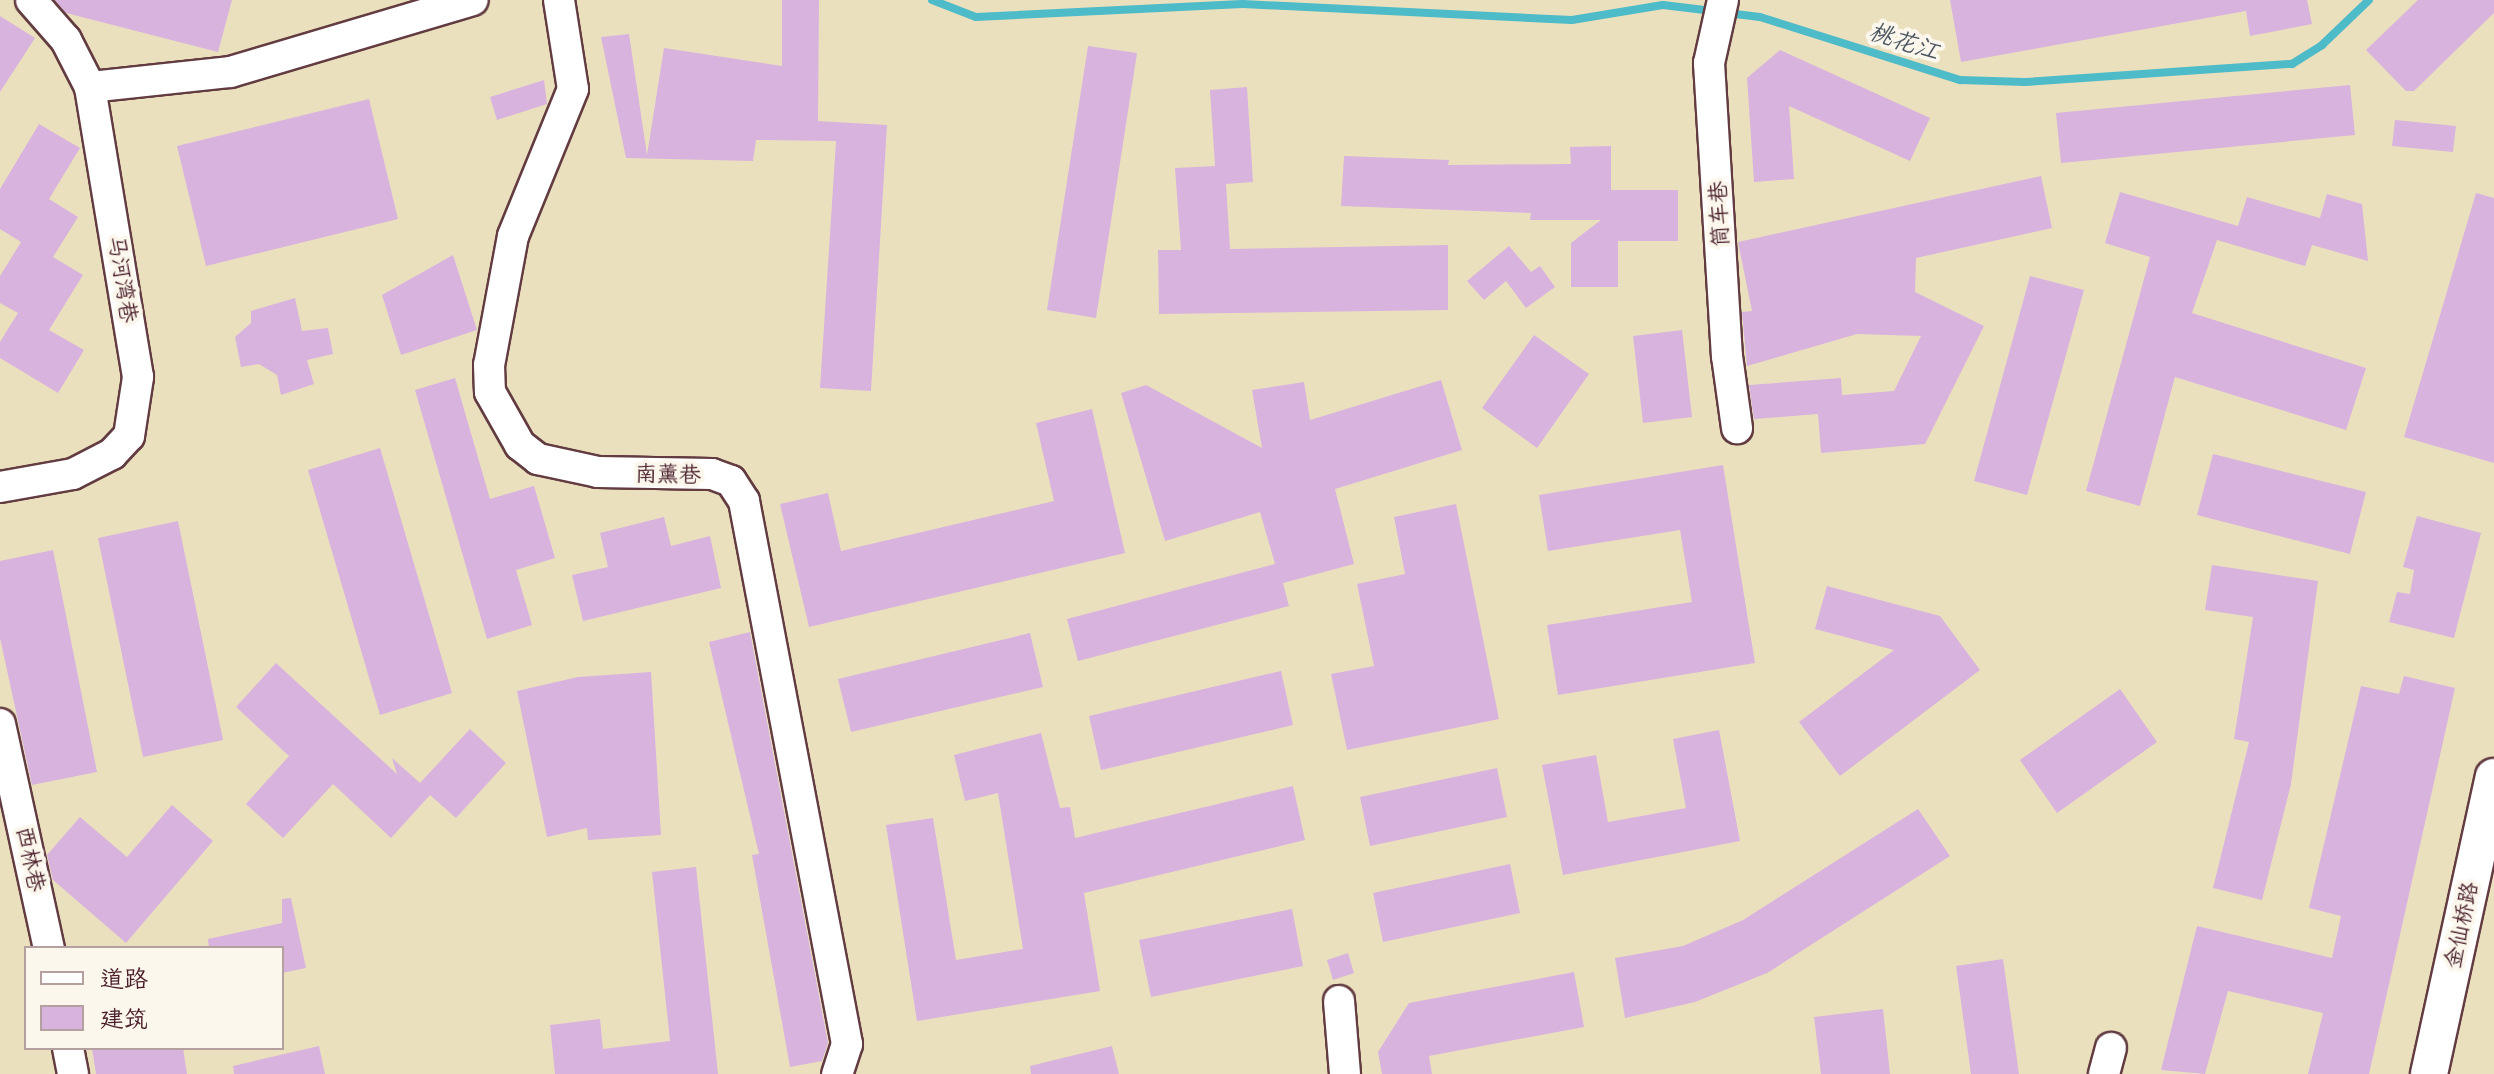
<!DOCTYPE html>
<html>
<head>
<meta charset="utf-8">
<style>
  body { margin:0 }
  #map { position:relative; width:2494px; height:1074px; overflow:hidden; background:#ebe0be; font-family:"Shantell Sans","LXGW WenKai TC",sans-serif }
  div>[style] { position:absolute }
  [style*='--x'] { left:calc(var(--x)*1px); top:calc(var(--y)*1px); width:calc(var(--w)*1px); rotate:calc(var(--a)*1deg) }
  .stream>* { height:8px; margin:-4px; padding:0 4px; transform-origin:4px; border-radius:4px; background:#4ebbc8 }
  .building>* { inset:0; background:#d8b3de }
  .roads { filter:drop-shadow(2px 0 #623c41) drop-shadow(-2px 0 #623c41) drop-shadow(0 2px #623c41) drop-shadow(0 -2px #623c41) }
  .minor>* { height:30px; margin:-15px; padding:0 15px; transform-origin:15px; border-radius:15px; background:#fff }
  .tertiary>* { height:36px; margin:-18px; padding:0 18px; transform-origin:18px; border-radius:18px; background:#fff }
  span { translate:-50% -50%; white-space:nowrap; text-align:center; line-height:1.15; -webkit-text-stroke:8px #fbf7ec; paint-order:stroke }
  .street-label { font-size:22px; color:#4a1f2b }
  .water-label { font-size:24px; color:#4b5662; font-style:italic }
  .legend { position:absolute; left:24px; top:946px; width:260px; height:104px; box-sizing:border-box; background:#fbf7ec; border:2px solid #b4a19f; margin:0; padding:10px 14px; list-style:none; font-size:24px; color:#4a1f2b }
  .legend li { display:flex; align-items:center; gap:16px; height:40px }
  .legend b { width:40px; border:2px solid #b4a19f }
</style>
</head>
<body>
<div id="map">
  <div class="stream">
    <div style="--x:932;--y:0;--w:47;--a:21.1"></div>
    <div style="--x:976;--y:17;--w:267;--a:-2.8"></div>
    <div style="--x:1243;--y:4;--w:329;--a:2.8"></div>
    <div style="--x:1572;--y:20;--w:92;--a:-9.4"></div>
    <div style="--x:1663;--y:5;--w:50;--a:6.8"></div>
    <div style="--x:1727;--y:13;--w:33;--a:7"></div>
    <div style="--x:1760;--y:17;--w:210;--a:17.5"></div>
    <div style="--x:1960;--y:80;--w:65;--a:1.8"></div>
    <div style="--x:2025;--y:82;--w:268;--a:-3.9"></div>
    <div style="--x:2292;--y:64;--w:36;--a:-32"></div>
    <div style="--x:2322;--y:45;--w:65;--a:-43.8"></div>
  </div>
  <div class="building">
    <div style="clip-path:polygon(55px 0,232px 0,218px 52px,66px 13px)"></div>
    <div style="clip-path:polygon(782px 0,819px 0,818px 121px,887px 125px,871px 391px,820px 388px,836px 141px,756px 140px,753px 161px,626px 158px,601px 37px,629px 34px,647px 155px,664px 48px,782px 66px)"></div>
    <div style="clip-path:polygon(1950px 0,2307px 0,2312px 24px,2250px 36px,2246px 11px,1961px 62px)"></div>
    <div style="clip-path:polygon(2418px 0,2494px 0,2494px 13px,2414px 91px,2406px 91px,2366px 50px)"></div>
    <div style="clip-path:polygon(0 16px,35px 38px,0 92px)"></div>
    <div style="clip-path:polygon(1088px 46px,1137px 53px,1096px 318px,1047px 310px)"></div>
    <div style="clip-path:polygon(1780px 50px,1930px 118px,1910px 161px,1789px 106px,1794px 179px,1754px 182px,1747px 78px)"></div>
    <div style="clip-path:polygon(544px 80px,547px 104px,497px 120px,490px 97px)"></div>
    <div style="clip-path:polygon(2350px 85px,2355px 135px,2061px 163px,2056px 113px)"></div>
    <div style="clip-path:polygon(1247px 87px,1253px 182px,1226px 184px,1230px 249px,1448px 245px,1448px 310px,1159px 314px,1158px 250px,1181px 250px,1175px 168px,1215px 166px,1210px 90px)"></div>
    <div style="clip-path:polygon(369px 99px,398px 219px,206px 266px,177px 146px)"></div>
    <div style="clip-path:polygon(2395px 120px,2456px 126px,2453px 152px,2392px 146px)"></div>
    <div style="clip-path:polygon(39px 124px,80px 148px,49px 199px,78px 217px,53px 257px,83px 275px,49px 330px,84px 350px,58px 393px,0 358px,0 342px,18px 313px,0 303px,0 276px,21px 242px,0 229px,0 189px)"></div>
    <div style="clip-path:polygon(1611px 146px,1611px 190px,1678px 190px,1678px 241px,1618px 241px,1618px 287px,1571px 287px,1571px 243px,1601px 220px,1530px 220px,1531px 213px,1341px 206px,1344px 156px,1449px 160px,1448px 165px,1571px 164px,1570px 147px)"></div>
    <div style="clip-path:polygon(2041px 176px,2052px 228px,1916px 258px,1915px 292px,1984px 326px,1925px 444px,1821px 453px,1818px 414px,1754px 419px,1749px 385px,1841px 378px,1842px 395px,1894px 391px,1921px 336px,1857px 334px,1747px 366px,1742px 312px,1752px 311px,1738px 242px)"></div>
    <div style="clip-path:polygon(2120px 192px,2238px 226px,2247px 197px,2320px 218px,2327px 194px,2362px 204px,2368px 261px,2312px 245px,2305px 266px,2217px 240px,2192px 313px,2366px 368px,2346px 430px,2175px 377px,2140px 506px,2086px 491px,2150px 257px,2105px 243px)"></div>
    <div style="clip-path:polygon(2476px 193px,2494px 198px,2494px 463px,2404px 437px)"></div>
    <div style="clip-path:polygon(1509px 246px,1531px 272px,1540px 266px,1555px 287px,1526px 308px,1506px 281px,1484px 300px,1467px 281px)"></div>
    <div style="clip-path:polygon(453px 255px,477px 330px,401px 355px,382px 295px)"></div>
    <div style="clip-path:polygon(2030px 276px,2084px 290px,2027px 495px,1974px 481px)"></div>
    <div style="clip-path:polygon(295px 298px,302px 331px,328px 328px,333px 354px,307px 360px,314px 384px,281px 395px,277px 375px,259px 364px,241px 367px,235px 337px,251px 323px,251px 311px)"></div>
    <div style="clip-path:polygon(1682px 330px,1692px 417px,1643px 423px,1633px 336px)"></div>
    <div style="clip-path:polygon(1534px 335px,1589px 374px,1537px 448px,1482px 408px)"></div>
    <div style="clip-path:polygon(455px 378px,490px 499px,534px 486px,555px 558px,516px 570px,532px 625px,487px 639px,415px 390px)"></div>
    <div style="clip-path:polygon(1441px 380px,1462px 450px,1335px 489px,1354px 564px,1283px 583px,1289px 606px,1078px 661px,1067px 619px,1275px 564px,1260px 512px,1165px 541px,1121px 393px,1146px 385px,1262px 448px,1252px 390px,1304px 382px,1310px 420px)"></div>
    <div style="clip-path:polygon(1092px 409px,1125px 553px,809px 627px,780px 504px,828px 493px,841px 551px,1054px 501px,1036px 423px)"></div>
    <div style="clip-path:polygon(380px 448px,452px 693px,380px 715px,308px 470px)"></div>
    <div style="clip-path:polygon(2213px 454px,2366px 492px,2350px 554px,2197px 515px)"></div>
    <div style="clip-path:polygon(1723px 465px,1755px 663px,1558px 695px,1547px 625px,1692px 602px,1680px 530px,1548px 551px,1539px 495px)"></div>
    <div style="clip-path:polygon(1456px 504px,1499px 719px,1347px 750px,1331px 674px,1374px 666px,1357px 584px,1405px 574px,1394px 517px)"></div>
    <div style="clip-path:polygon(2417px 516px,2481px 533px,2454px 638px,2389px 622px,2397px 592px,2410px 594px,2414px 570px,2403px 567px)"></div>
    <div style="clip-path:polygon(664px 517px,671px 546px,710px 536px,721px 588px,583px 621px,572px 575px,608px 567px,600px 533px)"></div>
    <div style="clip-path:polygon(178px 521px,223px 740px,143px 757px,98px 538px)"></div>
    <div style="clip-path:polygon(53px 550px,97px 772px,32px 785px,0 638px,0 561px)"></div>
    <div style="clip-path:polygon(2212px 565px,2318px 581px,2291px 784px,2262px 900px,2213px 888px,2249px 742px,2234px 739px,2253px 617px,2205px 610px)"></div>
    <div style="clip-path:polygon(1827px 586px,1940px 616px,1980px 670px,1840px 776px,1799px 722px,1894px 650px,1815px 629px)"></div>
    <div style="clip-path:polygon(750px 632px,828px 1043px,822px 1061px,790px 1067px,752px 855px,759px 854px,709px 642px)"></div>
    <div style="clip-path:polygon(1030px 633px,1043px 687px,851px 732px,838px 679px)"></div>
    <div style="clip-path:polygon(276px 663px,397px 774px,392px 758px,420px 783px,470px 729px,506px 763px,456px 818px,430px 795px,391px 838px,333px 784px,283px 838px,246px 804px,289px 756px,236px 707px)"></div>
    <div style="clip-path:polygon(1281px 671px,1293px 725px,1101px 770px,1089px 716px)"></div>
    <div style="clip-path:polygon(651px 672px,661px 835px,588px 840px,587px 828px,547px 837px,517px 691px,578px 677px)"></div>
    <div style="clip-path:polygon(2404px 676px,2455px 688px,2369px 1074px,2308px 1074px,2323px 1013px,2228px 991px,2205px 1074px,2161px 1070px,2197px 926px,2332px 958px,2341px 916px,2309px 908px,2361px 686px,2399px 694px)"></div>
    <div style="clip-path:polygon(2120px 689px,2157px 742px,2057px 813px,2020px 760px)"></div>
    <div style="clip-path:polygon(1719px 730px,1740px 841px,1563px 875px,1542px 765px,1596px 755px,1608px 822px,1686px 808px,1673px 739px)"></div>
    <div style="clip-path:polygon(1041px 733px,1060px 808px,1070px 807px,1075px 838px,1293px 786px,1305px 840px,1084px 893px,1100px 991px,917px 1021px,886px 825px,933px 818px,956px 960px,1023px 949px,998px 793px,965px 801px,954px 755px)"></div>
    <div style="clip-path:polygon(1497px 768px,1507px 817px,1370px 846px,1360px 797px)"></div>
    <div style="clip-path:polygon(172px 805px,213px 841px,126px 943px,53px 880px,47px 855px,80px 817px,127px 857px)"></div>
    <div style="clip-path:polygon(1918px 809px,1950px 856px,1767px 973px,1695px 1002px,1625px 1018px,1615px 958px,1683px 946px,1743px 920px)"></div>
    <div style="clip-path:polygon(1510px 864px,1520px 913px,1383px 942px,1373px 893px)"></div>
    <div style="clip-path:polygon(696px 867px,718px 1074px,555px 1074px,550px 1025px,600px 1019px,603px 1049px,670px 1041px,652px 872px)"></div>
    <div style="clip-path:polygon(291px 898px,306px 968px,282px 973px,282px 948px,209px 948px,208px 939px,282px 923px,282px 899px)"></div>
    <div style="clip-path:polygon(1292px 909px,1303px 966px,1151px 997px,1139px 940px)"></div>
    <div style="clip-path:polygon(1348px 953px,1354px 973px,1333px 980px,1327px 960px)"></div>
    <div style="clip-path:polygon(2003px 959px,2019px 1074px,1971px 1074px,1956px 966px)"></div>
    <div style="clip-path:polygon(1574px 972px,1584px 1027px,1429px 1056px,1432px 1074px,1382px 1074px,1378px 1052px,1409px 1003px)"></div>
    <div style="clip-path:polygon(1883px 1009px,1890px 1074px,1821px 1074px,1814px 1017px)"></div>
    <div style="clip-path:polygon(319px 1046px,325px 1074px,234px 1074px,233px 1066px)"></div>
    <div style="clip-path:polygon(1112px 1046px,1119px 1074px,1031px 1074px,1030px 1066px)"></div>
    <div style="clip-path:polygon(92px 1048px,183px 1048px,187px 1074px,96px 1074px)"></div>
  </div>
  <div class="roads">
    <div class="minor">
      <div style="--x:559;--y:0;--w:90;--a:81.1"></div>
      <div style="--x:573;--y:89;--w:159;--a:112.2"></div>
      <div style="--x:513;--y:236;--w:131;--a:100.5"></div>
      <div style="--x:489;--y:365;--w:27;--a:88"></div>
      <div style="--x:490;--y:392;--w:61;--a:60.5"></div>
      <div style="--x:520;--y:445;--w:23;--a:38"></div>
      <div style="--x:538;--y:459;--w:61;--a:12.2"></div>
      <div style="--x:598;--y:472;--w:114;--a:1"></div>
      <div style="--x:712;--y:474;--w:20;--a:20"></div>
      <div style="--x:731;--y:481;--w:24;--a:57"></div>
      <div style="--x:744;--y:501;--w:553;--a:79.26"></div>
      <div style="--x:847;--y:1044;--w:32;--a:108"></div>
      <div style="--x:1723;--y:0;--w:65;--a:102.5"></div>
      <div style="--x:1709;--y:63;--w:294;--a:86.5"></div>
      <div style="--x:1727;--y:356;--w:73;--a:82.1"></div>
      <div style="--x:90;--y:87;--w:141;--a:-6.1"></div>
      <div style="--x:230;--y:72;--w:253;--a:-16.5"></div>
      <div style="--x:0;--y:487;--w:74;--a:-10.1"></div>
      <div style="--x:73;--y:474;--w:44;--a:-27.1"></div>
      <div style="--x:112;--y:454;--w:25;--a:-47"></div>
      <div style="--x:129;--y:436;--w:60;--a:-81.3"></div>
      <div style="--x:138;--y:377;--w:294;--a:-99.4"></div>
      <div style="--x:90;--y:87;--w:53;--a:-117.1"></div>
      <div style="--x:66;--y:40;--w:53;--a:-131.2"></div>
      <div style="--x:0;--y:724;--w:229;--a:77.7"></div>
      <div style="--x:1339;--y:1001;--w:73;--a:85.3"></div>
      <div style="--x:68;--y:1048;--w:26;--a:79"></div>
      <div style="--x:2104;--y:1074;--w:27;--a:-75"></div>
    </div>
    <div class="tertiary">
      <div style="--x:2429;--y:1074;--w:304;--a:-77.7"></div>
    </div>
  </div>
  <div class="street-label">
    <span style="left:1719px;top:214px;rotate:-93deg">筒车巷</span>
    <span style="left:123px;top:279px;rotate:81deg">马河湾巷</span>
    <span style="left:668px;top:474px;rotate:1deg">南薰巷</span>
    <span style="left:31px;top:859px;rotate:78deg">西林巷</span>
    <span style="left:2461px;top:925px;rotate:-78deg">金仙桥路</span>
  </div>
  <div class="water-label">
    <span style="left:1904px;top:42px;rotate:18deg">桃花江</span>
  </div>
  <ul class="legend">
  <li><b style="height:10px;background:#fff"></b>道路</li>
  <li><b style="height:22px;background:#d8b3de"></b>建筑</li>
  </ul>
</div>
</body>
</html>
